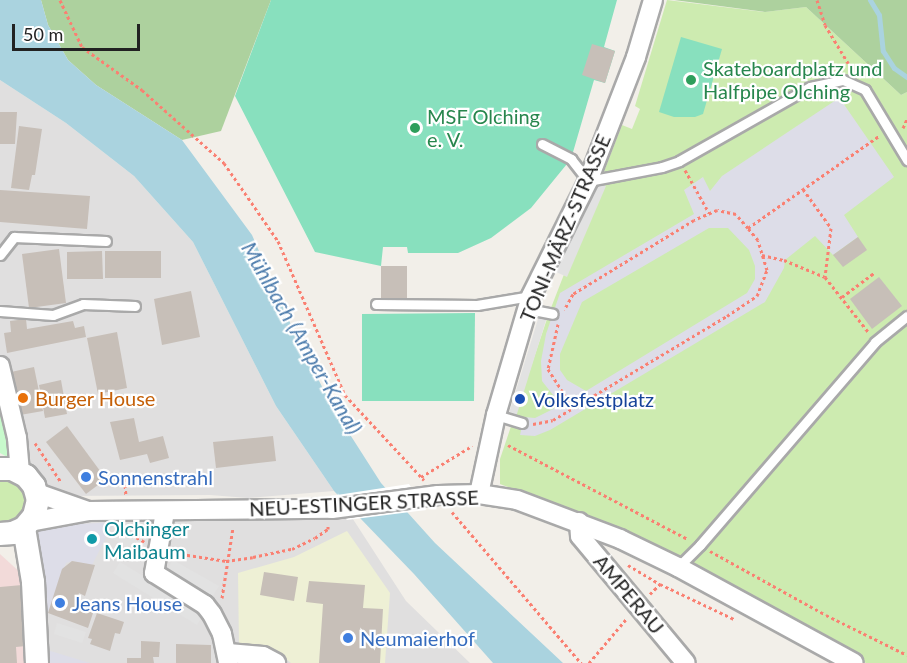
<!DOCTYPE html>
<html>
<head>
<meta charset="utf-8">
<style>
  body { margin:0 }
  #map { position:relative; width:907px; height:663px; overflow:hidden; background:#f2efe9; font-family:Lato,sans-serif }
  div>[style] { position:absolute }
  [style*='--x'] { left:calc(var(--x)*1px); top:calc(var(--y)*1px); width:calc(var(--w)*1px); rotate:calc(var(--a)*1deg) }
  .residential>* { inset:0; background:#e0dfdf }
  .commercial>* { inset:0; background:#f2dad9 }
  .farmland>* { inset:0; background:#eef0d5 }
  .grass>* { inset:0; background:#cdebb0 }
  .forest>* { inset:0; background:#add19e }
  .park>* { inset:0; background:#c8facc }
  .pitch>* { inset:0; background:#88e0be }
  .parking>* { inset:0; background:#e2e2e2 }
  .plaza>* { inset:0; background:#dddde8 }
  .water>* { inset:0; background:#aad3df }
  .pier>* { inset:0; background:#fff }
  .stream>* { height:5px; margin:-2.5px; padding:0 2.5px; transform-origin:2.5px; border-radius:2.5px; background:#aad3df }
  .building>* { inset:0; background:#c7bfb8 }
  .path>* { height:3px; margin-top:-1.5px; transform-origin:0; background:repeating-linear-gradient(90deg,#fa8072 0 3px,transparent 0 6px) }
  .roads { filter:drop-shadow(2px 0 #a9a9a9) drop-shadow(-2px 0 #a9a9a9) drop-shadow(0 2px #a9a9a9) drop-shadow(0 -2px #a9a9a9) }
  .service>* { height:9px; margin:-4.5px; padding:0 4.5px; transform-origin:4.5px; border-radius:4.5px; background:#fff }
  .minor>* { height:18px; margin:-9px; padding:0 9px; transform-origin:9px; border-radius:9px; background:#fff }
  .tertiary>* { height:22px; margin:-11px; padding:0 11px; transform-origin:11px; border-radius:11px; background:#fff }
  .dots>* { width:16px; height:16px; translate:-50% -50%; box-sizing:border-box; border:3px solid #fff; border-radius:50% }
  span { translate:-50% -50%; white-space:nowrap; text-align:center; line-height:1.15; -webkit-text-stroke:4.5px #fff; paint-order:stroke }
  .leisure-label { font-size:20px; color:#27864d }
  .left { translate:0 -50%; text-align:left }
  .street-label { font-size:20px; color:#222 }
  .food-label { font-size:20px; color:#c56008 }
  .transit-label { font-size:20px; color:#164399 }
  .shop-label { font-size:20px; color:#366cbe }
  .culture-label { font-size:20px; color:#0d838f }
  .water-label { font-size:21px; color:#4a7aab; font-style:italic }
  .scale { position:absolute; left:12px; top:24px; width:128px; height:27px; box-sizing:border-box; border:3px solid #222; border-top:0; padding-left:8px; font-size:18px; line-height:21px; white-space:nowrap; color:#222; -webkit-text-stroke:4px #fff; paint-order:stroke }
</style>
</head>
<body>
<div id="map">
  <div class="residential">
    <div style="clip-path:polygon(0 80px,66px 123px,134px 176px,193px 242px,276px 406px,334px 491px,248px 498px,210px 495px,65px 496px,52px 492px,25px 464px,0 401px)"></div>
    <div style="clip-path:polygon(349px 513px,406px 601px,470px 663px,46px 663px,38px 532px,48px 526px,142px 517px)"></div>
  </div>
  <div class="commercial">
    <div style="clip-path:polygon(0 554px,23px 575px,27px 663px,0 663px)"></div>
  </div>
  <div class="farmland">
    <div style="clip-path:polygon(347px 531px,390px 593px,385px 663px,291px 663px,271px 647px,239px 646px,238px 573px,294px 557px)"></div>
  </div>
  <div class="grass">
    <div style="clip-path:polygon(667px 0,765px 12px,806px 7px,901px 95px,907px 92px,907px 663px,866px 663px,618px 528px,500px 484px,500px 459px,549px 313px,622px 125px,632px 129px,640px 109px,635px 106px)"></div>
    <div style="clip-path:polygon(11px 480px,26px 491px,27px 509px,15px 522px,0 523px,0 481px)"></div>
  </div>
  <div class="forest">
    <div style="clip-path:polygon(41px 0,271px 0,221px 131px,182px 140px,96px 85px,68px 60px,48px 25px)"></div>
    <div style="clip-path:polygon(674px 0,907px 0,907px 92px,901px 95px,806px 7px,765px 12px)"></div>
  </div>
  <div class="park">
    <div style="clip-path:polygon(0 401px,10px 437px,11px 459px,0 453px)"></div>
  </div>
  <div class="pitch">
    <div style="clip-path:polygon(271px 0,617px 0,604px 47px,615px 51px,605px 83px,594px 80px,571px 159px,531px 208px,491px 238px,458px 253px,408px 253px,407px 247px,383px 247px,381px 266px,315px 252px,235px 96px)"></div>
    <div style="clip-path:polygon(681px 37px,722px 49px,703px 114px,695px 117px,674px 117px,659px 112px)"></div>
    <div style="clip-path:polygon(475px 313px,474px 401px,362px 401px,362px 314px)"></div>
  </div>
  <div class="parking">
    <div style="clip-path:polygon(593px 181px,606px 186px,567px 277px,554px 271px)"></div>
    <div style="clip-path:polygon(539px 316px,547px 317px,516px 417px,509px 413px)"></div>
    <div style="clip-path:polygon(114px 525px,147px 546px,141px 556px,108px 536px)"></div>
    <div style="clip-path:polygon(173px 560px,219px 586px,212px 597px,166px 571px)"></div>
    <div style="clip-path:polygon(120px 562px,204px 613px,197px 625px,113px 573px)"></div>
    <div style="clip-path:polygon(57px 623px,86px 632px,82px 643px,54px 634px)"></div>
  </div>
  <div class="plaza">
    <div style="clip-path:polygon(evenodd,836px 100px,843px 103px,894px 177px,844px 215px,858px 237px,833px 255px,815px 236px,785px 260px,784px 268px,765px 302px,550px 430px,535px 436px,520px 435px,524px 417px,535px 418px,561px 405px,542px 381px,541px 361px,546px 334px,560px 293px,694px 214px,684px 190px,703px 177px,710px 191px,722px 176px,836px 100px,709px 228px,728px 228px,749px 250px,755px 266px,755px 279px,747px 293px,586px 391px,567px 380px,560px 370px,560px 354px,582px 302px,709px 228px)"></div>
    <div style="clip-path:polygon(114px 522px,92px 565px,72px 561px,66px 563px,48px 612px,44px 611px,38px 532px,48px 526px)"></div>
    <div style="clip-path:polygon(47px 650px,90px 663px,46px 663px)"></div>
  </div>
  <div class="water">
    <div style="clip-path:polygon(0 0,41px 0,48px 25px,68px 60px,96px 85px,182px 140px,252px 235px,295px 334px,333px 408px,381px 483px,435px 543px,563px 663px,493px 663px,414px 574px,334px 491px,276px 406px,193px 242px,134px 176px,66px 123px,0 80px)"></div>
  </div>
  <div class="pier">
    <div style="clip-path:polygon(409px 484px,426px 510px,347px 520px,324px 497px)"></div>
  </div>
  <div class="stream">
    <div style="--x:870;--y:0;--w:17;--a:59"></div>
    <div style="--x:879;--y:15;--w:36;--a:84"></div>
    <div style="--x:883;--y:51;--w:20;--a:57"></div>
    <div style="--x:894;--y:68;--w:16;--a:35"></div>
  </div>
  <div class="building">
    <div style="clip-path:polygon(592px 44px,615px 51px,605px 83px,582px 75px)"></div>
    <div style="clip-path:polygon(0 112px,17px 112px,15px 144px,0 144px)"></div>
    <div style="clip-path:polygon(19px 126px,42px 129px,35px 175px,32px 175px,29px 190px,11px 188px)"></div>
    <div style="clip-path:polygon(0 190px,90px 196px,87px 229px,0 222px)"></div>
    <div style="clip-path:polygon(858px 237px,867px 250px,843px 267px,833px 255px)"></div>
    <div style="clip-path:polygon(59px 249px,66px 303px,29px 308px,22px 254px)"></div>
    <div style="clip-path:polygon(102px 251px,103px 279px,67px 279px,67px 252px)"></div>
    <div style="clip-path:polygon(105px 251px,161px 251px,161px 278px,105px 278px)"></div>
    <div style="clip-path:polygon(381px 266px,407px 266px,407px 301px,381px 301px)"></div>
    <div style="clip-path:polygon(879px 277px,902px 306px,872px 329px,850px 299px)"></div>
    <div style="clip-path:polygon(191px 291px,200px 337px,162px 345px,154px 299px)"></div>
    <div style="clip-path:polygon(26px 319px,27px 329px,73px 321px,75px 328px,84px 326px,86px 337px,7px 353px,4px 333px,11px 332px,10px 321px)"></div>
    <div style="clip-path:polygon(117px 332px,127px 388px,98px 394px,87px 338px)"></div>
    <div style="clip-path:polygon(34px 367px,43px 411px,20px 415px,11px 372px)"></div>
    <div style="clip-path:polygon(61px 380px,67px 414px,45px 418px,39px 385px)"></div>
    <div style="clip-path:polygon(134px 418px,139px 442px,163px 436px,169px 458px,150px 463px,147px 454px,120px 460px,110px 422px)"></div>
    <div style="clip-path:polygon(67px 426px,106px 479px,86px 494px,46px 442px)"></div>
    <div style="clip-path:polygon(273px 436px,276px 461px,216px 468px,213px 442px)"></div>
    <div style="clip-path:polygon(72px 561px,95px 565px,85px 596px,79px 593px,76px 605px,94px 610px,88px 628px,48px 613px,62px 569px)"></div>
    <div style="clip-path:polygon(264px 572px,298px 577px,294px 601px,260px 595px)"></div>
    <div style="clip-path:polygon(309px 581px,365px 585px,363px 608px,383px 609px,380px 663px,319px 663px,323px 604px,306px 602px)"></div>
    <div style="clip-path:polygon(22px 585px,26px 646px,16px 647px,17px 663px,0 663px,0 587px)"></div>
    <div style="clip-path:polygon(97px 613px,124px 622px,120px 634px,115px 633px,110px 651px,90px 644px,92px 639px,88px 638px)"></div>
    <div style="clip-path:polygon(141px 641px,160px 642px,159px 657px,153px 657px,154px 663px,127px 663px,127px 658px,141px 658px)"></div>
    <div style="clip-path:polygon(176px 644px,211px 645px,211px 663px,176px 663px)"></div>
  </div>
  <div class="path">
    <div style="--x:60;--y:0;--w:52;--a:64.9"></div>
    <div style="--x:82;--y:47;--w:74;--a:35.6"></div>
    <div style="--x:142;--y:90;--w:110;--a:41.7"></div>
    <div style="--x:224;--y:163;--w:95;--a:55.3"></div>
    <div style="--x:278;--y:241;--w:168;--a:66.5"></div>
    <div style="--x:345;--y:395;--w:116;--a:47.1"></div>
    <div style="--x:817;--y:0;--w:26;--a:72"></div>
    <div style="--x:825;--y:25;--w:54;--a:58.7"></div>
    <div style="--x:903;--y:128;--w:10;--a:-66"></div>
    <div style="--x:685;--y:170;--w:49;--a:60.8"></div>
    <div style="--x:803;--y:189;--w:48;--a:54.3"></div>
    <div style="--x:831;--y:228;--w:49;--a:97"></div>
    <div style="--x:825;--y:277;--w:71;--a:51.8"></div>
    <div style="--x:748;--y:228;--w:160;--a:-35.1"></div>
    <div style="--x:762;--y:255;--w:23;--a:13"></div>
    <div style="--x:784;--y:260;--w:44;--a:22.5"></div>
    <div style="--x:842;--y:297;--w:40;--a:-37"></div>
    <div style="--x:558;--y:324;--w:46;--a:102.5"></div>
    <div style="--x:548;--y:369;--w:46;--a:57.3"></div>
    <div style="--x:533;--y:424;--w:20;--a:-11"></div>
    <div style="--x:553;--y:420;--w:203;--a:-30.9"></div>
    <div style="--x:727;--y:316;--w:36;--a:-34"></div>
    <div style="--x:757;--y:296;--w:28;--a:-69"></div>
    <div style="--x:767;--y:270;--w:31;--a:-107"></div>
    <div style="--x:758;--y:240;--w:16;--a:-130"></div>
    <div style="--x:748;--y:228;--w:18;--a:-131"></div>
    <div style="--x:736;--y:214;--w:19;--a:-168"></div>
    <div style="--x:717;--y:210;--w:25;--a:157"></div>
    <div style="--x:694;--y:220;--w:142;--a:148.6"></div>
    <div style="--x:573;--y:294;--w:18;--a:119"></div>
    <div style="--x:35;--y:443;--w:47;--a:56.3"></div>
    <div style="--x:508;--y:445;--w:203;--a:27.6"></div>
    <div style="--x:124;--y:473;--w:22;--a:85"></div>
    <div style="--x:421;--y:477;--w:60;--a:-31.3"></div>
    <div style="--x:452;--y:512;--w:199;--a:49.5"></div>
    <div style="--x:121;--y:528;--w:27;--a:31"></div>
    <div style="--x:710;--y:551;--w:132;--a:28.9"></div>
    <div style="--x:826;--y:615;--w:90;--a:26.3"></div>
    <div style="--x:175;--y:553;--w:52;--a:8.9"></div>
    <div style="--x:226;--y:561;--w:27;--a:-8"></div>
    <div style="--x:253;--y:557;--w:40;--a:-12"></div>
    <div style="--x:292;--y:549;--w:25;--a:-26"></div>
    <div style="--x:315;--y:538;--w:16;--a:-35"></div>
    <div style="--x:328;--y:529;--w:5;--a:-90"></div>
    <div style="--x:628;--y:565;--w:37;--a:31"></div>
    <div style="--x:660;--y:584;--w:82;--a:25.3"></div>
    <div style="--x:650;--y:594;--w:14;--a:-45"></div>
    <div style="--x:222;--y:598;--w:71;--a:-81.1"></div>
    <div style="--x:589;--y:663;--w:59;--a:-49.8"></div>
  </div>
  <div class="roads">
    <div class="service">
      <div style="--x:542;--y:144;--w:33;--a:27"></div>
      <div style="--x:571;--y:159;--w:28;--a:52"></div>
      <div style="--x:588;--y:181;--w:75;--a:-10.7"></div>
      <div style="--x:662;--y:167;--w:18;--a:-19"></div>
      <div style="--x:679;--y:161;--w:150;--a:-29.5"></div>
      <div style="--x:810;--y:87;--w:34;--a:-12"></div>
      <div style="--x:843;--y:80;--w:24;--a:24"></div>
      <div style="--x:865;--y:90;--w:82;--a:59"></div>
      <div style="--x:0;--y:255;--w:23;--a:-52"></div>
      <div style="--x:14;--y:237;--w:92;--a:2.5"></div>
      <div style="--x:376;--y:304;--w:101;--a:0.6"></div>
      <div style="--x:477;--y:305;--w:55;--a:-9.5"></div>
      <div style="--x:528;--y:309;--w:25;--a:11"></div>
      <div style="--x:0;--y:311;--w:53;--a:4.3"></div>
      <div style="--x:53;--y:315;--w:32;--a:-20"></div>
      <div style="--x:83;--y:304;--w:52;--a:2.2"></div>
      <div style="--x:496;--y:415;--w:27;--a:17"></div>
      <div style="--x:678;--y:567;--w:31;--a:-45"></div>
      <div style="--x:700;--y:545;--w:268;--a:-49.2"></div>
      <div style="--x:875;--y:342;--w:41;--a:-39.1"></div>
    </div>
    <div class="minor">
      <div style="--x:0;--y:366;--w:74;--a:76.7"></div>
      <div style="--x:17;--y:438;--w:34;--a:85"></div>
      <div style="--x:37;--y:493;--w:54;--a:19.4"></div>
      <div style="--x:479;--y:494;--w:81;--a:-77.9"></div>
      <div style="--x:496;--y:415;--w:124;--a:-73.6"></div>
      <div style="--x:531;--y:296;--w:128;--a:-63.6"></div>
      <div style="--x:588;--y:181;--w:133;--a:-68.8"></div>
      <div style="--x:636;--y:57;--w:59;--a:-73.4"></div>
      <div style="--x:165;--y:512;--w:62;--a:100.2"></div>
      <div style="--x:154;--y:573;--w:60;--a:32.1"></div>
      <div style="--x:205;--y:605;--w:11;--a:52"></div>
      <div style="--x:212;--y:614;--w:22;--a:63"></div>
      <div style="--x:222;--y:634;--w:30;--a:78"></div>
      <div style="--x:30;--y:522;--w:59;--a:-10.7"></div>
      <div style="--x:88;--y:511;--w:244;--a:-0.5"></div>
      <div style="--x:332;--y:509;--w:107;--a:-7.5"></div>
      <div style="--x:438;--y:495;--w:41;--a:-1.4"></div>
      <div style="--x:479;--y:494;--w:38;--a:9"></div>
      <div style="--x:517;--y:500;--w:110;--a:20.7"></div>
      <div style="--x:620;--y:539;--w:64;--a:25.8"></div>
      <div style="--x:678;--y:567;--w:200;--a:28.6"></div>
      <div style="--x:579;--y:522;--w:14;--a:86"></div>
      <div style="--x:580;--y:536;--w:165;--a:50.2"></div>
      <div style="--x:228;--y:653;--w:35;--a:5"></div>
      <div style="--x:263;--y:656;--w:15;--a:28"></div>
    </div>
    <div class="tertiary">
      <div style="--x:0;--y:469;--w:12;--a:0"></div>
      <div style="--x:12;--y:469;--w:16;--a:27"></div>
      <div style="--x:26;--y:476;--w:13;--a:51"></div>
      <div style="--x:34;--y:486;--w:15;--a:74"></div>
      <div style="--x:38;--y:500;--w:16;--a:104"></div>
      <div style="--x:34;--y:516;--w:16;--a:130"></div>
      <div style="--x:24;--y:528;--w:12;--a:156"></div>
      <div style="--x:13;--y:533;--w:13;--a:176"></div>
      <div style="--x:24;--y:528;--w:55;--a:80.5"></div>
      <div style="--x:33;--y:582;--w:81;--a:87.2"></div>
    </div>
  </div>
  <div class="dots">
    <div style="left:691px;top:80px;background:#2e9e5b"></div>
    <div style="left:415px;top:128px;background:#2e9e5b"></div>
    <div style="left:23px;top:398px;background:#e8710a"></div>
    <div style="left:520px;top:399px;background:#1a4fb4"></div>
    <div style="left:86px;top:477px;background:#3f7fe0"></div>
    <div style="left:92px;top:539px;background:#0f9aa8"></div>
    <div style="left:60px;top:603px;background:#3f7fe0"></div>
    <div style="left:348px;top:638px;background:#3f7fe0"></div>
  </div>
  <div class="leisure-label">
    <span class="left" style="left:703px;top:80px">Skateboardplatz und<br>Halfpipe Olching</span>
    <span class="left" style="left:427px;top:128px">MSF Olching<br>e. V.</span>
  </div>
  <div class="street-label">
    <span style="left:565px;top:228px;rotate:-67deg">TONI-MÄRZ-STRASSE</span>
    <span style="left:364px;top:503px;rotate:-3deg">NEU-ESTINGER STRASSE</span>
    <span style="left:629px;top:594px;rotate:50deg">AMPERAU</span>
  </div>
  <div class="food-label">
    <span class="left" style="left:35px;top:398px">Burger House</span>
  </div>
  <div class="transit-label">
    <span class="left" style="left:532px;top:399px">Volksfestplatz</span>
  </div>
  <div class="shop-label">
    <span class="left" style="left:98px;top:477px">Sonnenstrahl</span>
    <span class="left" style="left:72px;top:603px">Jeans House</span>
    <span class="left" style="left:360px;top:638px">Neumaierhof</span>
  </div>
  <div class="culture-label">
    <span class="left" style="left:104px;top:540px">Olchinger<br>Maibaum</span>
  </div>
  <div class="water-label">
    <span style="left:302px;top:338px;rotate:60deg">Mühlbach (Amper-Kanal)</span>
  </div>
  <div class="scale">50 m</div>
</div>
</body>
</html>
